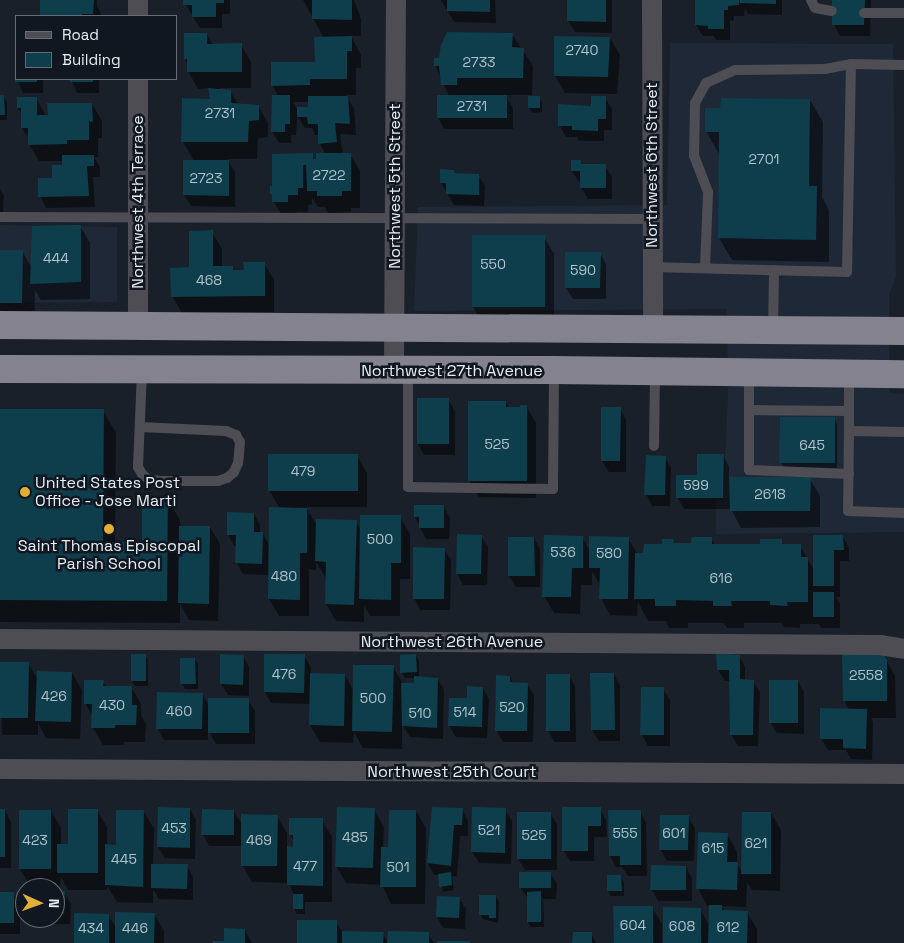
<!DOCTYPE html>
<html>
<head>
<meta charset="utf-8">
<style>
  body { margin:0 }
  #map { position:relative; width:904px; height:943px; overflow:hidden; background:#192029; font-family:"Space Grotesk",sans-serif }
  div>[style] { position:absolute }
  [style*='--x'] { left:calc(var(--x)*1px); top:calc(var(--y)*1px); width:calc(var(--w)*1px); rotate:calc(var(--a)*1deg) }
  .built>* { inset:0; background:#1e2837 }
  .shadow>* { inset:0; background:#0007 }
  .building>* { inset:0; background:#0e3d4c }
  .service>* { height:10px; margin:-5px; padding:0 5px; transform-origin:5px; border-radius:5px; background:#4e4d53 }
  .minor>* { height:20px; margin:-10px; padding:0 10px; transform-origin:10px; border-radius:10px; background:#4e4d53 }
  .trunk>* { height:28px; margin:-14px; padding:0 14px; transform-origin:14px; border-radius:14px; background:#84828f }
  .dots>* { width:14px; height:14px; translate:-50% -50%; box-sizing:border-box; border:2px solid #101720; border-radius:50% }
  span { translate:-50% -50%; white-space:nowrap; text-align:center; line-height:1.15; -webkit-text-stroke:5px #101720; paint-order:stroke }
  .number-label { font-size:14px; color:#b2c2cb }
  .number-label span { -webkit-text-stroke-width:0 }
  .street-label { font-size:16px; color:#e9eef5 }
  .poi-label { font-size:16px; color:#e9eef5 }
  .left { translate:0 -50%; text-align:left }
  .legend { position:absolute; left:15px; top:15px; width:162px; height:65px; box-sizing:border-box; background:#101720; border:1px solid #676d75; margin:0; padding:6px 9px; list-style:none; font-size:15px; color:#e9eef5 }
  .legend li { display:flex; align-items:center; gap:10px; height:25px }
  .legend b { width:25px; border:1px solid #676d75 }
  .north { position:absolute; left:15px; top:878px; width:50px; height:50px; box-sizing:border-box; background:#101720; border:1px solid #676d75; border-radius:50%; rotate:92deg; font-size:14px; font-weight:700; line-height:20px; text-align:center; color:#e9eef5 }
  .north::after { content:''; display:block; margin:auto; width:18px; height:22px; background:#e3ae35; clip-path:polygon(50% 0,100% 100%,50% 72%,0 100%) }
</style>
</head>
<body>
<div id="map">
  <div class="built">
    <div style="clip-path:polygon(670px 43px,893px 44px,896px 276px,889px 294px,889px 393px,904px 394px,904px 532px,716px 534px,716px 500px,723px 500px,728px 397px,727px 309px,414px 311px,418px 207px,667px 205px)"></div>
    <div style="clip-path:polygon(0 225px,117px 227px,117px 302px,0 303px)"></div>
  </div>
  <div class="shadow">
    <div style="clip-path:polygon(41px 0,97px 0,97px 6px,102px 16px,41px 16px)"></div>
    <div style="clip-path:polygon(183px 0,230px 0,230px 14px,222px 14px,222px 28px,200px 28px)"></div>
    <div style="clip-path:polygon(303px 0,354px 0,361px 19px,361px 36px,351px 36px,361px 55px,361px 68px,356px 68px,356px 95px,346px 95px,354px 109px,356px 135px,340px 134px,343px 154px,350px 154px,360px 171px,360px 208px,351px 208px,351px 212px,328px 213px,325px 207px,318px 207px,312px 198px,312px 204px,308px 205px,308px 212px,297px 212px,297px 219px,284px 219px,274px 202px,271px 187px,312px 155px,315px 160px,326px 155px,320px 144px,319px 135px,315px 135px,312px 128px,305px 128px,298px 117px,309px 108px,309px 102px,293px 102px,298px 111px,296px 135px,291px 135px,291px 143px,279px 143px,272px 131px,279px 97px,272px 85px,317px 63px,324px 38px)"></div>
    <div style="clip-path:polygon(441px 0,495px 0,496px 23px,454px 22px)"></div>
    <div style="clip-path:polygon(569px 0,612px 0,612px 33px,575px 32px,568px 21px)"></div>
    <div style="clip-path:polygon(696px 0,782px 0,782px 15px,748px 14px,745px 8px,744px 16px,734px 16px,733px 21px,730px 20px,730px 40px,716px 40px,714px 36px,703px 36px,696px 25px)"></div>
    <div style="clip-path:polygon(833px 0,871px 0,870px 36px,840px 36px,834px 25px)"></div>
    <div style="clip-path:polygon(207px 34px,213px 45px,241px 45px,251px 62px,251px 88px,220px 88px,220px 90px,230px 91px,238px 104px,258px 106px,268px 123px,268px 137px,258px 138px,257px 159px,227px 159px,235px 172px,235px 207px,191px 206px,184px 195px,194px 161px,183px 142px,183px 100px,212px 100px,210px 88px,198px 89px,188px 71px,188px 64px,185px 58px)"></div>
    <div style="clip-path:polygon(512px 34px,533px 66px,532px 95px,505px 95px,513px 108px,513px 129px,444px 129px,438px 117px,449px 96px,435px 65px)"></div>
    <div style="clip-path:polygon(610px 38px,620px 55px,617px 94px,565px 93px,555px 76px)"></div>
    <div style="clip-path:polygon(17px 79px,43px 79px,43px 93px,23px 93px)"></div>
    <div style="clip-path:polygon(71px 79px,99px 79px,99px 93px,77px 93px)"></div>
    <div style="clip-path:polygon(0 96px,3px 96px,7px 102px,7px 120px,0 120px)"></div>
    <div style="clip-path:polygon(539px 97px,542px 103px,542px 112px,532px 113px,529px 107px)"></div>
    <div style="clip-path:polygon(36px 98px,46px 116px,92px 104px,102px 121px,102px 138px,98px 138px,98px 157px,94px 157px,100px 167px,100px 177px,93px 177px,95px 207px,46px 208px,40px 196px,63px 166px,63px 161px,39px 161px,29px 144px,29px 139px,22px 128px,22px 115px,18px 108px)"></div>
    <div style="clip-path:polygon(605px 98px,612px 109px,612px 130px,604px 130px,604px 141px,579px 141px,577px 137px,566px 137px,560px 126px,593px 108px)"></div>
    <div style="clip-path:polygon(810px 100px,823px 122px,822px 197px,829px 210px,829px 262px,732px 260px,719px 238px,719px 154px,706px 131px,721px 109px)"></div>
    <div style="clip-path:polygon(580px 161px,583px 166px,605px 166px,612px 177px,612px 199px,588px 199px,581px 187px,581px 182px,579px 182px,572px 171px)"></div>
    <div style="clip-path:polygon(453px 171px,455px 175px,478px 175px,485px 186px,484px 206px,454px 205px,441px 183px)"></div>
    <div style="clip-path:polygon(0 189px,4px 195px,3px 218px,0 218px)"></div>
    <div style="clip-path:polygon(80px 226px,90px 243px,90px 299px,41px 300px,35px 290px,34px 325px,0 325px,0 251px,22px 251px,32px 268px)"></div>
    <div style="clip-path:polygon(212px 232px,222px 249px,222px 268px,245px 271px,264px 263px,274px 280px,274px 312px,182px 313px,172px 296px)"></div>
    <div style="clip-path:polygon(544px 237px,554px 254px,554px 324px,483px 324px,473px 307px)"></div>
    <div style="clip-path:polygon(600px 253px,606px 264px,606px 299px,573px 299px,566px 288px)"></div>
    <div style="clip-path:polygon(448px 399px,455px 411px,455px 455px,424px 455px,418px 444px)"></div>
    <div style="clip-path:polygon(506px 402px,509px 408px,522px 409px,526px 406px,536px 423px,536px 498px,479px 497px,469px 480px)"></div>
    <div style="clip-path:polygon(620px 408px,626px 420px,626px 472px,609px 472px,602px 461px)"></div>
    <div style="clip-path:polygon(0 410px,103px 411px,116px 433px,115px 543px,143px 543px,167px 498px,180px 520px,180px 527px,210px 527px,220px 544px,218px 621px,189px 620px,180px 604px,180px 623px,0 622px)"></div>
    <div style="clip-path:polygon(834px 418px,837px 424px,837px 468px,784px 467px,781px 462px)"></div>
    <div style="clip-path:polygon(723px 455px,729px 467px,729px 479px,810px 479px,820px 496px,820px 527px,741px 528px,731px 509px,684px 509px,677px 497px)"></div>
    <div style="clip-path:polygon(357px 456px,367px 473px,367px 507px,306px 507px,317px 526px,356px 522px,361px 530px,400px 517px,410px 534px,410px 579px,400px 579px,400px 616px,370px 616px,364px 605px,364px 622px,336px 621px,326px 604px,326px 578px,316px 562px,316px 570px,309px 569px,309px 616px,279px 616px,269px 599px,270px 575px,243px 574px,237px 563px,237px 546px,234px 546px,228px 534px,254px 514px,260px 525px,260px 533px,262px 533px,270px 546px,280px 509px,269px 490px)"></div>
    <div style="clip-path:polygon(665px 457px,671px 468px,670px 506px,652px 506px,646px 494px)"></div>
    <div style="clip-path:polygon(443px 506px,450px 518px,449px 539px,426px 539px,415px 517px)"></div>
    <div style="clip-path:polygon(481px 536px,488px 547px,487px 585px,463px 585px,457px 574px)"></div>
    <div style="clip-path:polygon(582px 537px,590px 551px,628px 538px,638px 555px,645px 555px,673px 540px,675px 544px,693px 545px,711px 538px,715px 545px,762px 545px,781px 540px,784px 545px,800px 546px,814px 570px,843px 537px,849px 548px,849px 561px,840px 561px,840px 597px,836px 597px,840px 604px,840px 628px,821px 628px,819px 624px,800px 624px,800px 628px,784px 627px,782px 623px,744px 623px,744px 628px,727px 628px,724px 623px,688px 623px,688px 628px,669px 628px,666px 621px,648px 621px,638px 602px,637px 616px,610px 615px,601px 598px,600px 585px,592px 571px,592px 585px,581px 585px,580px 614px,554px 613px,544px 596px)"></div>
    <div style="clip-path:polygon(534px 538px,540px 549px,540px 587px,516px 587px,509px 576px)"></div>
    <div style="clip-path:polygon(444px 549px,451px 560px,450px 610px,420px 610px,414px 598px)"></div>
    <div style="clip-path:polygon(145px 655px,148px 660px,148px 686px,135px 686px,132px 681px)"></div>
    <div style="clip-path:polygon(221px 656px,243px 656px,249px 667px,249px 696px,228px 695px,221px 684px)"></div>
    <div style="clip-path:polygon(304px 656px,311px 667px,311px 674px,345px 675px,354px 692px,393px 667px,403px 684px,415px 684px,415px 678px,405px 678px,402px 673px,416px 656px,419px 661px,419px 678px,438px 679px,444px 690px,443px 739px,410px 737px,402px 724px,402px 749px,363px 748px,354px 732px,353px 743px,320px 742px,310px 725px,311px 704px,271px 703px,265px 692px)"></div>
    <div style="clip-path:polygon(739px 656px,745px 667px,745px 681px,753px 681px,760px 692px,758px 746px,738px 746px,731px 734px,730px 681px,725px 681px,718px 670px)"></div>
    <div style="clip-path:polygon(885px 658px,895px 676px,896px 718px,871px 718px,873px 722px,872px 760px,851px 759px,846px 750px,828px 750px,821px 739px,849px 710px,844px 700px)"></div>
    <div style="clip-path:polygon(194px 659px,198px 664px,198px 689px,185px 689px,182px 683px)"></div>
    <div style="clip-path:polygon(0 663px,28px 663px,38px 680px,72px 673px,82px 690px,80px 739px,46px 738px,38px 723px,38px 735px,2px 735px)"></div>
    <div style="clip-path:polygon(614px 674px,620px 686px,620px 741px,599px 741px,592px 730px)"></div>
    <div style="clip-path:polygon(569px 675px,575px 686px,576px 742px,554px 742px,548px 730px)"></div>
    <div style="clip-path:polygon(510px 677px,513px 683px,527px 684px,534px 695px,533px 742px,503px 742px,496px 730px)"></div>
    <div style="clip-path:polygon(798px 681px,804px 692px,804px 734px,777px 733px,770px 722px)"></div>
    <div style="clip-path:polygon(103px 682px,106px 687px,131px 687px,141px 704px,141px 715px,146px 724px,145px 742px,124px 742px,124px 745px,103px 745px,93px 728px,93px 717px,85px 703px)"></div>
    <div style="clip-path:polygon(483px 688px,489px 699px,487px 738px,456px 737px,449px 726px,468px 699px)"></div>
    <div style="clip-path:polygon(663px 689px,670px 700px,670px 746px,648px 746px,642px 735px)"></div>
    <div style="clip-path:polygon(202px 694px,210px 707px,248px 700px,255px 711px,255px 744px,216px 744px,208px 730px,208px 740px,164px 740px,158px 729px)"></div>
    <div style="clip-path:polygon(433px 808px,462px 809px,468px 821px,468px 836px,460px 836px,457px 877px,452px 876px,454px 890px,443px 892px,439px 875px,434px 875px,428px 863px)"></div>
    <div style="clip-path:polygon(159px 809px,190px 809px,196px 820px,195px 859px,165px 858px,158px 847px)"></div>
    <div style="clip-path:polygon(505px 809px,512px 821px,511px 864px,479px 863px,472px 852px)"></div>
    <div style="clip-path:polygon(600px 809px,606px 820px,607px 837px,594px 837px,594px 861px,570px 861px,563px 850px)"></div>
    <div style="clip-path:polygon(0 810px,5px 810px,11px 822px,11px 868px,0 868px)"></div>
    <div style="clip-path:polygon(97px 810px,107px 827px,107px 846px,117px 846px,144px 812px,154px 829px,153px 865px,187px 866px,193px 877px,193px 900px,159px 899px,153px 889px,153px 903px,117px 902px,107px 886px,107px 890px,68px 890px,61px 877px,60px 886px,30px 886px,20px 869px,20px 811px,51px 811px,61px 828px,61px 845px,70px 845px)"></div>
    <div style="clip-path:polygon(374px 810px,384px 827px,383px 848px,390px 848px,416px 811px,426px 828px,425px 904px,391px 904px,382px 885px,346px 883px,336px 866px)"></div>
    <div style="clip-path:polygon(234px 811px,242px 825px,277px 816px,287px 833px,287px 848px,294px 848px,294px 842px,290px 834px,322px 820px,332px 837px,332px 902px,305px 902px,305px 914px,297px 914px,294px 909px,294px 895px,289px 883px,252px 882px,242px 865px,242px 846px,209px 846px,203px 834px)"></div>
    <div style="clip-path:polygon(640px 811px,646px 823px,647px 876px,628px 876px,622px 867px,616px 867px,610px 856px)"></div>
    <div style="clip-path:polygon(550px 813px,557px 824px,557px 870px,525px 870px,518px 859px)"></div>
    <div style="clip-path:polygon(771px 813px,781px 830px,780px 891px,752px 890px,747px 882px,746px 907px,721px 906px,725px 911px,747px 912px,757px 929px,757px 943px,664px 943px,700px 909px,709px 925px,710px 906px,707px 906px,698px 888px,727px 834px,737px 852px,737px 864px,742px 872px)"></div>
    <div style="clip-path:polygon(688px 817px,695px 828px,694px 861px,667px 861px,660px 849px)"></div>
    <div style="clip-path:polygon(686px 867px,692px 878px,692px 901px,658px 901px,652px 890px)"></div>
    <div style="clip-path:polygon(550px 873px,557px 884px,556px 899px,543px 899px,544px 927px,531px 927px,528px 922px,528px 899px,520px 887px)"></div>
    <div style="clip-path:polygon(608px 877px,620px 877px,624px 882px,624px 896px,611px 896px,608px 891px)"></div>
    <div style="clip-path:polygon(25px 892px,25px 918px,55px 918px,55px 892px,64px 893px,71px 904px,70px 924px,26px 924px,20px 912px,20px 934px,0 934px,0 893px,13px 893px,20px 905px)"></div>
    <div style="clip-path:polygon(496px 896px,499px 902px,498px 923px,483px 919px,480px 914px)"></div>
    <div style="clip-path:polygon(459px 898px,466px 909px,465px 929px,443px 928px,437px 917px)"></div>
    <div style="clip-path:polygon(652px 907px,662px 924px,662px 943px,615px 943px)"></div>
    <div style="clip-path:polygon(154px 914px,164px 931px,164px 943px,75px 943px,108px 915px,117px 929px)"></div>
    <div style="clip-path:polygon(336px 922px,343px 933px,383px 934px,388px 943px,298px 943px)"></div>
    <div style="clip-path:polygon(245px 930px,252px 943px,214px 943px,225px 942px)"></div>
    <div style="clip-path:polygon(591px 933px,596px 943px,574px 943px)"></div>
    <div style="clip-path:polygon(428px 934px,434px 943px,389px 943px)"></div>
  </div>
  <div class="building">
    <div style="clip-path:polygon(40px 0,94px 0,93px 14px,82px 14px,82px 16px,40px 16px)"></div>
    <div style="clip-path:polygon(183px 0,224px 0,224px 3px,216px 3px,216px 17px,192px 17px,192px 5px,183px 5px)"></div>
    <div style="clip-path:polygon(312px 0,352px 0,352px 20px,312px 19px)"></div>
    <div style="clip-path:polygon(447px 0,490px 0,490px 12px,447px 11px)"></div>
    <div style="clip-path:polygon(567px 0,606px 0,606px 22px,567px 21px)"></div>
    <div style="clip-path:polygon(695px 0,739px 0,739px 5px,728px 6px,728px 10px,724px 10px,724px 29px,708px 29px,708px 26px,695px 25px)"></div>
    <div style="clip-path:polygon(740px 0,776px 0,776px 4px,740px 3px)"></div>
    <div style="clip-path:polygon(832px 0,865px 0,864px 25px,832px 25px)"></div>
    <div style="clip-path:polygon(447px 32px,513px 33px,512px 47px,524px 48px,523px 78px,457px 78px,457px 85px,441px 85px,439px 66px,434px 66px,434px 58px,439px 58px,441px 45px)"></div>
    <div style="clip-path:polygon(184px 33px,207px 33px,207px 44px,242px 43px,242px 72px,187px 72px,187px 59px,184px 59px)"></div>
    <div style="clip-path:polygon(352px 36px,352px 51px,347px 51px,347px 79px,310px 79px,310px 85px,271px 86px,271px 62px,315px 62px,314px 37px)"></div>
    <div style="clip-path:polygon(554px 36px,610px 37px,608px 77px,554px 76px)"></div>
    <div style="clip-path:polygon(15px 79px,37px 79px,37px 82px,15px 82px)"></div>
    <div style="clip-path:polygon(70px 79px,93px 79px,93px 82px,70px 82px)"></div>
    <div style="clip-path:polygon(208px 88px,231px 90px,231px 103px,259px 105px,259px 120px,249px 121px,248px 142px,181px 142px,182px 98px,210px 99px)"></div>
    <div style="clip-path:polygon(0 95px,4px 95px,5px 115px,0 115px)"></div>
    <div style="clip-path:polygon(272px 95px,290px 95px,290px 124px,285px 124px,285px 132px,271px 132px)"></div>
    <div style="clip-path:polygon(437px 95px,507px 95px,507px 118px,437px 118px)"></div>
    <div style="clip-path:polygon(308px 96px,348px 96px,350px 124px,335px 123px,337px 142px,318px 144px,318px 124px,308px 124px,307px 117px,297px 117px,297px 107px,308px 107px)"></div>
    <div style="clip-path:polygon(528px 96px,540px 96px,540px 108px,528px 108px)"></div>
    <div style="clip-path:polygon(591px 96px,606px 96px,606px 119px,598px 119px,598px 131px,572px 130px,572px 126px,558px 126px,558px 104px,591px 106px)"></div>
    <div style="clip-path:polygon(17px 97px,37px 97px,37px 115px,48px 115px,47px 103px,92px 103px,93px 122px,89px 121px,89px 140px,67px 140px,67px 144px,28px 145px,28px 128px,21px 128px,21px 108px,17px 108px)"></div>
    <div style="clip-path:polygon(721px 98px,810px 99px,809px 186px,817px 186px,816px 240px,718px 238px,719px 132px,705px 132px,705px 108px,720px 108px)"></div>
    <div style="clip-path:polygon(313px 153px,313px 159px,316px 159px,316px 153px,351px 153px,351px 191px,342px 191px,342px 196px,317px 196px,317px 191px,307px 191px,306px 165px,303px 165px,303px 188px,298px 188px,298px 195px,288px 195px,288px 202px,272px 202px,272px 194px,270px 194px,270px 186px,272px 186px,272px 154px)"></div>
    <div style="clip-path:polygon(62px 155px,94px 155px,94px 166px,87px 166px,89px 196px,38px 197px,38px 178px,52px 178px,52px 165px,62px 165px)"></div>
    <div style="clip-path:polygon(183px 160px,229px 160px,229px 196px,183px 195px)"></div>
    <div style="clip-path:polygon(571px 160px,581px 160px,581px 164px,606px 164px,606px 188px,580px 188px,580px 171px,571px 171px)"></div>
    <div style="clip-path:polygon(440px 169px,454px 170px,454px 173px,479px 174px,479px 195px,446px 194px,446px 183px,440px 183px)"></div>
    <div style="clip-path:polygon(68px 225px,81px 225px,81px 282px,30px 284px,32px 226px)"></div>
    <div style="clip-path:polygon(213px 230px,213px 266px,233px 266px,233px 270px,244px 270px,243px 262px,265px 262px,265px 296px,171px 297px,170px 268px,189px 267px,189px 231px)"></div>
    <div style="clip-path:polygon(472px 235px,545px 235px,545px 307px,472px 307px)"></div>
    <div style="clip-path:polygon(0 250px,23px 250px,22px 303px,0 303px)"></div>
    <div style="clip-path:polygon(565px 252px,601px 252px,600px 288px,565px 288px)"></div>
    <div style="clip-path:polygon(417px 398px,449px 398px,449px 444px,417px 444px)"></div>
    <div style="clip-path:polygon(468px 401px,506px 401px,506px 407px,520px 407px,520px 405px,527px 405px,527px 481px,468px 481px)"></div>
    <div style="clip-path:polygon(601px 407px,621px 407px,620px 461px,601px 461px)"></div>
    <div style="clip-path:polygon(0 409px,104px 409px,103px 542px,142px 542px,142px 496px,168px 496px,167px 601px,0 600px)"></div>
    <div style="clip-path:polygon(780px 417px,835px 417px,835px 463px,779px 463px)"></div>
    <div style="clip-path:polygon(268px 454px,358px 454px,358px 491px,268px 491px)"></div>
    <div style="clip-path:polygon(697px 454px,724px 454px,723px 498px,676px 498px,676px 475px,697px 475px)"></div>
    <div style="clip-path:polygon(646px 455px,666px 456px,665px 495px,644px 495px)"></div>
    <div style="clip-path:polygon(729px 477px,811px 477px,810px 511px,730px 511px)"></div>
    <div style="clip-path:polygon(414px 505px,444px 505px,444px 528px,419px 528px,419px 517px,414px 517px)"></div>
    <div style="clip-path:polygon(269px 507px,307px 508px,307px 553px,300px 553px,300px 600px,268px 599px)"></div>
    <div style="clip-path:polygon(227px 512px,254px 513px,254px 532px,263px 532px,262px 564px,235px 563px,236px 535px,227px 535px)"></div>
    <div style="clip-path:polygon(360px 515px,401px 515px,401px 563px,391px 563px,391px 600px,359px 599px)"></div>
    <div style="clip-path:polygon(316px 519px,357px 520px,354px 605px,325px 604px,326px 562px,315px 561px)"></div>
    <div style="clip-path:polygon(179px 526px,210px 526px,209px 604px,178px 603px)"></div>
    <div style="clip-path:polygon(457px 534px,482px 535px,481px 574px,456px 574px)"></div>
    <div style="clip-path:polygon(544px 535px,583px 536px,583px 568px,572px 568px,571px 597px,542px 597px)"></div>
    <div style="clip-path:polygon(813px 535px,843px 535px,844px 550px,834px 550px,834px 586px,813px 586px)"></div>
    <div style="clip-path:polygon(589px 536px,629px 537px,628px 599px,599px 599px,600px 568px,589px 568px)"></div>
    <div style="clip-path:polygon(508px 537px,534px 537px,535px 576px,508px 576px)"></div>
    <div style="clip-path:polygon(692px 537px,712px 537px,712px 544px,760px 544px,760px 539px,782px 539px,782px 544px,801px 544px,801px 557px,808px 557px,808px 602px,787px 602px,788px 606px,770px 605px,770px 601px,731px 601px,732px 606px,713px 606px,713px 601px,676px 600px,676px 606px,655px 606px,655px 599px,634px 599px,635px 553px,643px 553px,644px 544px,662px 544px,662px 539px,673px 539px,674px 543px,691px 543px)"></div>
    <div style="clip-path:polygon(413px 547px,445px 548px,444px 599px,413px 599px)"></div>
    <div style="clip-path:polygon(813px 592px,834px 592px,834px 617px,813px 617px)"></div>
    <div style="clip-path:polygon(716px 653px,740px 655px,740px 679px,754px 680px,753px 735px,730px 735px,729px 670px,717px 670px)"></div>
    <div style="clip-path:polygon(842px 653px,884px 655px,887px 660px,887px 701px,843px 701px)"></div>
    <div style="clip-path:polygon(131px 654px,146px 654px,146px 681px,131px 681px)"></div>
    <div style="clip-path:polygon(220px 654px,244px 655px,243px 685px,220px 684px)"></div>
    <div style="clip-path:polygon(264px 654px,305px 654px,304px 693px,264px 692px)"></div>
    <div style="clip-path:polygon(416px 654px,417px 672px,400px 673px,400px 655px)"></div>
    <div style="clip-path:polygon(180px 658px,195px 658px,196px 684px,180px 684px)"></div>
    <div style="clip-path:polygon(0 662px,29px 662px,28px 718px,0 718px)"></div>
    <div style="clip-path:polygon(353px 665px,394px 665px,392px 732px,352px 731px)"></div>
    <div style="clip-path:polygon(37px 671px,72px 672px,71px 722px,35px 721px)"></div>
    <div style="clip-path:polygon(310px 673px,345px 674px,344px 726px,309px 725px)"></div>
    <div style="clip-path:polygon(590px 673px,614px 673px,615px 730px,591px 730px)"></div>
    <div style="clip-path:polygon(546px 674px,570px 674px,570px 731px,546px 731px)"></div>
    <div style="clip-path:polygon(496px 675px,510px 676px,510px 682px,528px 683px,527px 731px,495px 731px)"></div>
    <div style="clip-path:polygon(414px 676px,438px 678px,437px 728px,402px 726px,401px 683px,414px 683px)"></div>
    <div style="clip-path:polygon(84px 680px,104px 680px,103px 686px,132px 686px,132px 705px,137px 705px,136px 725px,115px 725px,115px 728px,91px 728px,92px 704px,84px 704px)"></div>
    <div style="clip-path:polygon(769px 680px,798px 680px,798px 723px,769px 723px)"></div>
    <div style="clip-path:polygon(467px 686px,483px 687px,482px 727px,448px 726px,449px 698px,467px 698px)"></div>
    <div style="clip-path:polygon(641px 687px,664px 687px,664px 735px,640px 735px)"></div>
    <div style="clip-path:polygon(157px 692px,203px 693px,202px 729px,156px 729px)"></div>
    <div style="clip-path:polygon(208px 698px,249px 698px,249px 733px,208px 733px)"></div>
    <div style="clip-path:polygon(820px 708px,867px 709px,866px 749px,843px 748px,843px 739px,820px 739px)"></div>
    <div style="clip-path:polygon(158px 807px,190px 808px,190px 848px,157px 847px)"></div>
    <div style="clip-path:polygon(337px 807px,375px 808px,373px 868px,335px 867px)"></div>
    <div style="clip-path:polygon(432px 807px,463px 808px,462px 825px,454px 825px,451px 866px,427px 863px)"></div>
    <div style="clip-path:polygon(472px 807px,506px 808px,505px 853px,471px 852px)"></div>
    <div style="clip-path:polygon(562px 807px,601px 807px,601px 826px,588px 826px,588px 851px,562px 851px)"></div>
    <div style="clip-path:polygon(0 809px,5px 809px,5px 857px,0 857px)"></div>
    <div style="clip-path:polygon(68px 809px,98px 809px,98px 873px,57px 873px,57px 844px,68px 844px)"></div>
    <div style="clip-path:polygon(202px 809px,234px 810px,234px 835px,201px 835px)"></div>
    <div style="clip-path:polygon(19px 810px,51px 810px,51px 869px,19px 869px)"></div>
    <div style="clip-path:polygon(116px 810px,144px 810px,143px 887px,105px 885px,105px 844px,116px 845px)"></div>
    <div style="clip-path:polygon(389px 810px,416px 810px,416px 887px,380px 887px,381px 847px,388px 847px)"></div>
    <div style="clip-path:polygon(608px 810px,641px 810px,641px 865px,620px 865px,620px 856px,609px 856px)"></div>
    <div style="clip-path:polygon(517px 812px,551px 812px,551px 859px,517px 859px)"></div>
    <div style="clip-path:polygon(742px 812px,771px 812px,771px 874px,741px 874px)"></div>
    <div style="clip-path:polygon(241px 814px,278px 815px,277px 866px,241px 866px)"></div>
    <div style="clip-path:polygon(660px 815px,689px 815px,688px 850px,659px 850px)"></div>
    <div style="clip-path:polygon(289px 818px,323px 818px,323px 886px,287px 885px,287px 846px,293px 847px,293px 835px,289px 835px)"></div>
    <div style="clip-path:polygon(698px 832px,728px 833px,727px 862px,738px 862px,737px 890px,696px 889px)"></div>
    <div style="clip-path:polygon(151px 864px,188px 864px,187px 889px,151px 888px)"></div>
    <div style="clip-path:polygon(651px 865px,686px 866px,686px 890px,650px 890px)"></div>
    <div style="clip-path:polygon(451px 872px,452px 885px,439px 887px,438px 874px)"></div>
    <div style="clip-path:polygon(519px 872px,551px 872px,551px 888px,519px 888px)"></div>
    <div style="clip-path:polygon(607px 875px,621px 875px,622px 891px,607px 891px)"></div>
    <div style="clip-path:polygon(19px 890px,25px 890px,25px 913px,19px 913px)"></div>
    <div style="clip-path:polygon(55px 891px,65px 891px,64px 914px,55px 913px)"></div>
    <div style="clip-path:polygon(541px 891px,541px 922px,527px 922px,527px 892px)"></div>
    <div style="clip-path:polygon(0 892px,14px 892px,14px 923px,0 923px)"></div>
    <div style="clip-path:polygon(293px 894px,303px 894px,303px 909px,293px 909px)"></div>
    <div style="clip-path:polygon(479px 895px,496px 895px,496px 918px,489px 918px,489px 915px,479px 915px)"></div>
    <div style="clip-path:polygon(437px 896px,460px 897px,459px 918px,436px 917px)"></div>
    <div style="clip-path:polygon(709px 905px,722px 905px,722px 910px,748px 911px,747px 943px,708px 943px)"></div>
    <div style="clip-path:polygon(613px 906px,653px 906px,653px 943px,614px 943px)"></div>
    <div style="clip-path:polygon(663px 907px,701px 908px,701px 943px,663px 943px)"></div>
    <div style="clip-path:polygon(115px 912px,155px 913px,154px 943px,115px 943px)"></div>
    <div style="clip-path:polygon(74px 913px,109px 914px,109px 943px,74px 943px)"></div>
    <div style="clip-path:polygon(297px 920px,337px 920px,337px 943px,297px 943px)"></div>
    <div style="clip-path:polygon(224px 928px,245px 929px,245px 943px,213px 943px,213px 941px,224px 941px)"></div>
    <div style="clip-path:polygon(342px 931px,384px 932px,383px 943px,342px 943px)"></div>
    <div style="clip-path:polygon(388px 931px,429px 932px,429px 943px,387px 943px)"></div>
    <div style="clip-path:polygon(573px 932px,592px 932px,592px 943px,572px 943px)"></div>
    <div style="clip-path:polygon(437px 941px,470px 941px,470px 943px,437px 943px)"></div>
  </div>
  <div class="service">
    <div style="--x:811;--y:0;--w:9;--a:63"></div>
    <div style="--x:815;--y:8;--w:17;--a:10"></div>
    <div style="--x:864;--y:13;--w:40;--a:0"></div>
    <div style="--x:0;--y:217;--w:652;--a:0.18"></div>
    <div style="--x:652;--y:267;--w:195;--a:1.5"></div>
    <div style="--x:847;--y:272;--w:208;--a:-88.9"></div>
    <div style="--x:851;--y:64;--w:53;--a:1.1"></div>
    <div style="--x:705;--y:268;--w:76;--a:-87.7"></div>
    <div style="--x:708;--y:192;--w:39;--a:-111"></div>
    <div style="--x:694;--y:156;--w:53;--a:-88.9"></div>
    <div style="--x:695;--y:103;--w:23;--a:-61"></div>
    <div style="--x:706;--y:83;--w:32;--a:-24"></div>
    <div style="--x:735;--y:70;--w:90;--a:-0.6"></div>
    <div style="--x:825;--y:69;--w:26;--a:-11"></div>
    <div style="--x:773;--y:329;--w:59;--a:-89"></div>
    <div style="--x:408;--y:371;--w:116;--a:90"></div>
    <div style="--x:408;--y:487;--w:145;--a:0.8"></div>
    <div style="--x:553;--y:489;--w:118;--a:-89.5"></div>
    <div style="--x:749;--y:374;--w:96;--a:90"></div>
    <div style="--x:749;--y:470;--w:100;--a:2.3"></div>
    <div style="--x:849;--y:375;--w:56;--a:90"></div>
    <div style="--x:849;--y:431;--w:55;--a:1"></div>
    <div style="--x:750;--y:410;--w:99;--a:0.6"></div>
    <div style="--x:140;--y:427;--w:86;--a:2.7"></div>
    <div style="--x:226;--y:431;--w:11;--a:22"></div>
    <div style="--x:236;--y:435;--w:8;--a:60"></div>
    <div style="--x:240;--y:442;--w:21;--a:95"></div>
    <div style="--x:238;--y:463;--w:10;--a:114"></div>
    <div style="--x:234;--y:472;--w:9;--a:139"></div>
    <div style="--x:227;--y:478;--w:9;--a:162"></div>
    <div style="--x:218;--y:481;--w:59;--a:180"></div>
    <div style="--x:159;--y:481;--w:11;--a:-170"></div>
    <div style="--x:148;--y:479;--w:8;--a:-140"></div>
    <div style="--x:142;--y:474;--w:8;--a:-120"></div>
    <div style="--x:138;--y:467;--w:96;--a:-87.6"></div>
    <div style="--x:849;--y:431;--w:80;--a:90.7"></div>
    <div style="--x:848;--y:511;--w:56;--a:2"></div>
    <div style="--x:654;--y:446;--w:73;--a:-89.2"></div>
  </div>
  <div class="minor">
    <div style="--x:138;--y:0;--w:16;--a:90"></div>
    <div style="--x:652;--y:0;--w:329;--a:89.8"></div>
    <div style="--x:138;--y:326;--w:247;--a:-90"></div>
    <div style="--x:394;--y:371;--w:371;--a:-89.7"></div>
    <div style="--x:0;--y:639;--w:880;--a:0.39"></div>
    <div style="--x:880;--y:645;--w:24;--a:9"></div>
    <div style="--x:0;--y:769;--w:904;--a:0.32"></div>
  </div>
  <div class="trunk">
    <div style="--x:0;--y:325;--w:904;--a:0.38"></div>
    <div style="--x:0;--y:369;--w:554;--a:0.1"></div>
    <div style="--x:554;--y:370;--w:350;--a:0.7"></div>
  </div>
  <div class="dots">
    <div style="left:25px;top:492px;background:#e3ae35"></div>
    <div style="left:109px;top:529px;background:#e3ae35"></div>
  </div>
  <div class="number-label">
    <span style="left:582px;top:50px">2740</span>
    <span style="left:479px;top:62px">2733</span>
    <span style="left:472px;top:106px">2731</span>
    <span style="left:220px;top:113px">2731</span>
    <span style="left:764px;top:159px">2701</span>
    <span style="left:329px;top:175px">2722</span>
    <span style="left:206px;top:178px">2723</span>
    <span style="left:56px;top:258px">444</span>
    <span style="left:493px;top:264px">550</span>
    <span style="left:583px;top:270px">590</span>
    <span style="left:209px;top:280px">468</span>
    <span style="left:497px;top:444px">525</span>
    <span style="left:812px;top:445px">645</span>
    <span style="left:303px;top:471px">479</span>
    <span style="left:696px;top:485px">599</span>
    <span style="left:770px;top:494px">2618</span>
    <span style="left:380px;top:539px">500</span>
    <span style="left:563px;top:552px">536</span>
    <span style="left:609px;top:553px">580</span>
    <span style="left:284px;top:576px">480</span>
    <span style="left:721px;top:578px">616</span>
    <span style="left:284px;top:674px">476</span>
    <span style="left:866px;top:675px">2558</span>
    <span style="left:54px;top:696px">426</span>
    <span style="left:373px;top:698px">500</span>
    <span style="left:112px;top:705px">430</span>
    <span style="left:512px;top:707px">520</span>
    <span style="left:179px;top:711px">460</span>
    <span style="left:465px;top:712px">514</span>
    <span style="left:420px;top:713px">510</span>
    <span style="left:174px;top:828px">453</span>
    <span style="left:489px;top:830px">521</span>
    <span style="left:625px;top:833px">555</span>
    <span style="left:674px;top:833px">601</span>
    <span style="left:534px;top:835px">525</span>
    <span style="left:355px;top:837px">485</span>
    <span style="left:35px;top:840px">423</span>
    <span style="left:259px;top:840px">469</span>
    <span style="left:756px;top:843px">621</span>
    <span style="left:713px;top:848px">615</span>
    <span style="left:124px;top:859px">445</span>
    <span style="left:305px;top:866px">477</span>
    <span style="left:398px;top:867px">501</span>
    <span style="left:633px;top:925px">604</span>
    <span style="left:682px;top:926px">608</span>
    <span style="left:728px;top:927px">612</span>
    <span style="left:91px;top:928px">434</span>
    <span style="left:135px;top:928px">446</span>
  </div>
  <div class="street-label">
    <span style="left:652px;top:165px;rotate:-90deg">Northwest 6th Street</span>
    <span style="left:395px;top:186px;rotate:-90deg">Northwest 5th Street</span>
    <span style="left:138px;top:202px;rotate:-90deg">Northwest 4th Terrace</span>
    <span style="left:452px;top:371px">Northwest 27th Avenue</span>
    <span style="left:452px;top:642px">Northwest 26th Avenue</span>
    <span style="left:452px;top:772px">Northwest 25th Court</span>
  </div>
  <div class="poi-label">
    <span class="left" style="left:35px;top:492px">United States Post<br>Office - Jose Marti</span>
    <span style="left:109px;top:555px">Saint Thomas Episcopal<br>Parish School</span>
  </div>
  <ul class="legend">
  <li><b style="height:6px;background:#4e4d53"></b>Road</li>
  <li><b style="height:14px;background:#0e3d4c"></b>Building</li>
  </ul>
  <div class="north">N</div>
</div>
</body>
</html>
